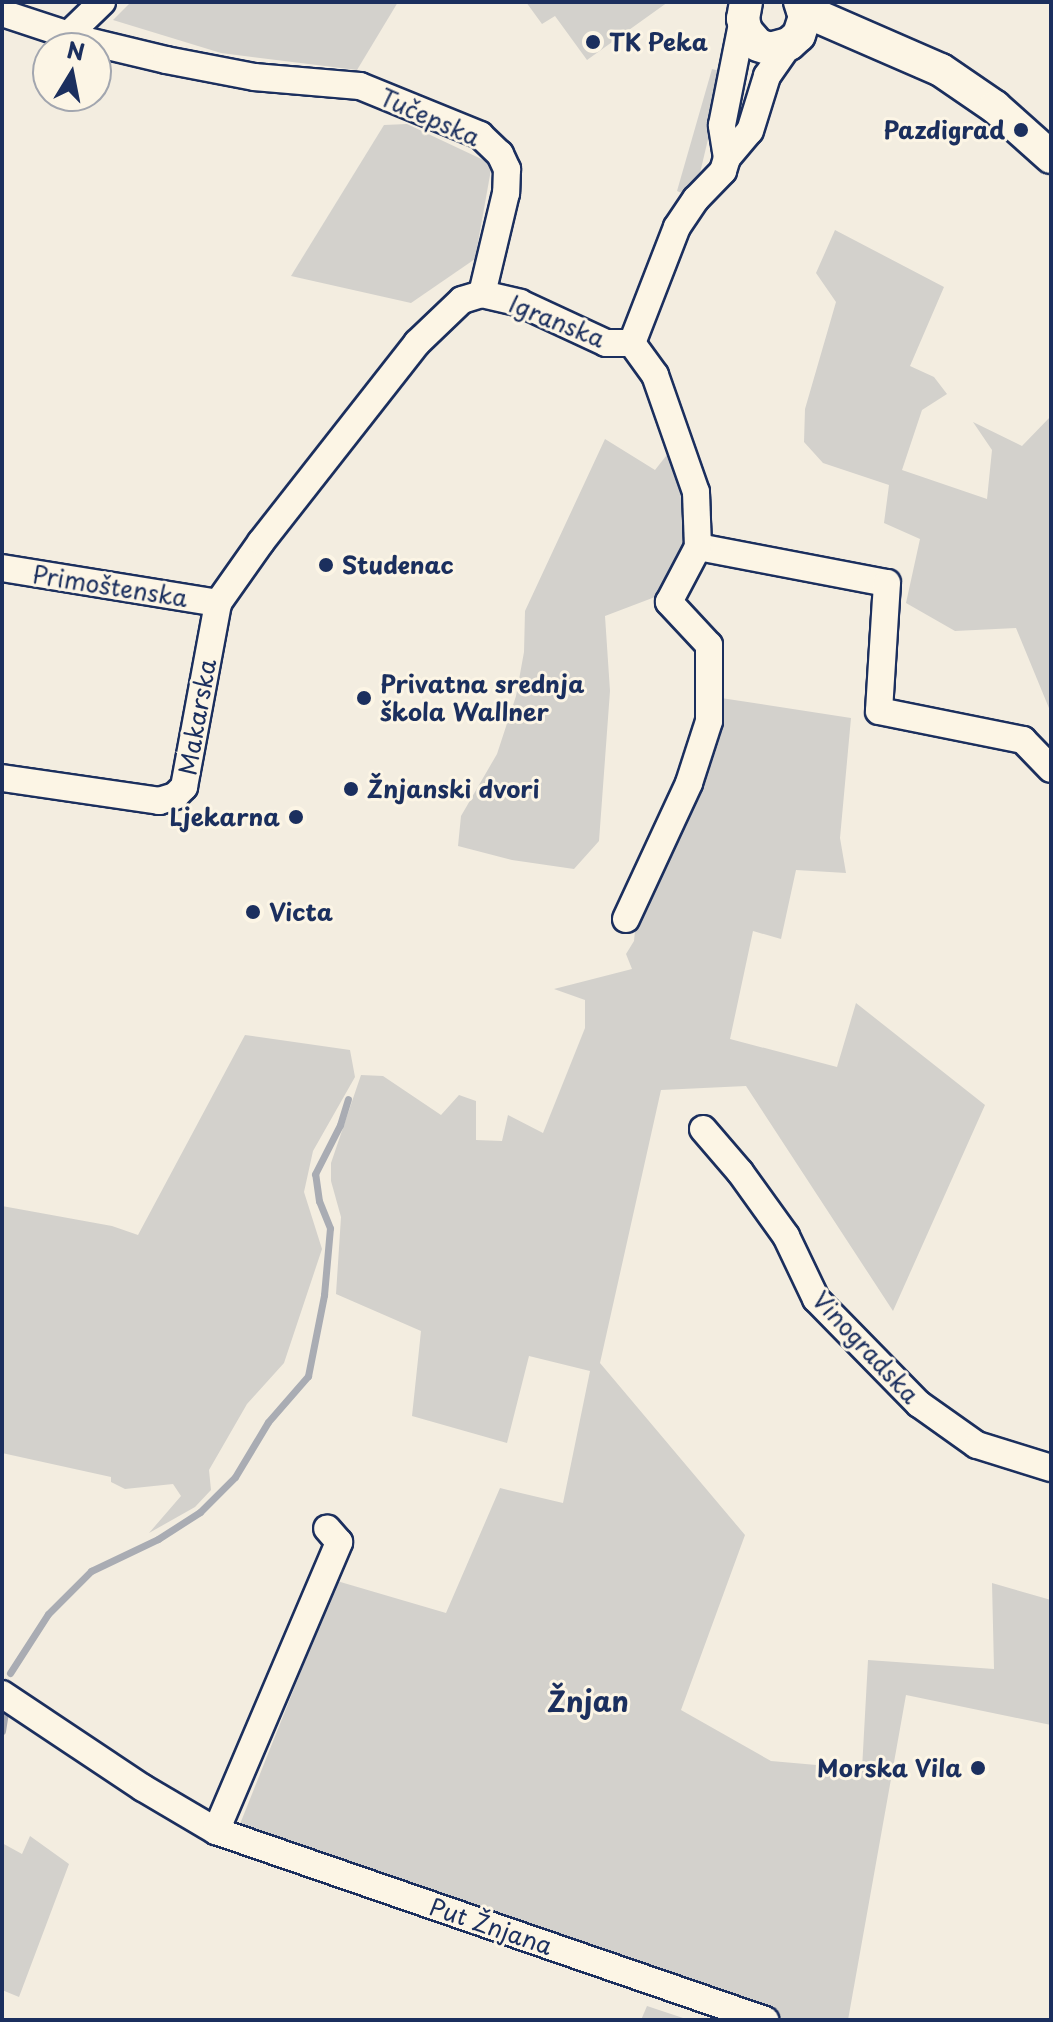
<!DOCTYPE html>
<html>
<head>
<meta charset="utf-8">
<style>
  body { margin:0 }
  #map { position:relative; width:1053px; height:2022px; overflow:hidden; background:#f3ede0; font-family:"Playpen Sans",sans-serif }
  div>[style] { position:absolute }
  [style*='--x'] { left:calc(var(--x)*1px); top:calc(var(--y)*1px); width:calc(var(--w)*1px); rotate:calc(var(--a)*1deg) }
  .green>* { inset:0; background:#d3d1cc }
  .stream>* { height:7px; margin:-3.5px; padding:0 3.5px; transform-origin:3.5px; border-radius:3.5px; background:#a9acb3 }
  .roads { filter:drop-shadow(2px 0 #1b2f5e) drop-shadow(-2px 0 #1b2f5e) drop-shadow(0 2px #1b2f5e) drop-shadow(0 -2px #1b2f5e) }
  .minor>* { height:26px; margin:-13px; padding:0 13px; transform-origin:13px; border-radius:13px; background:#fcf5e5 }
  .tertiary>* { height:32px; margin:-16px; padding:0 16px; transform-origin:16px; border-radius:16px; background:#fcf5e5 }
  .dots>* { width:22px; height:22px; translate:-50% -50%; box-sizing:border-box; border:4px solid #fcf5e5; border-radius:50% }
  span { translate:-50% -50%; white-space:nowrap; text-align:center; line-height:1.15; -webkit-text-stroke:6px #fcf5e5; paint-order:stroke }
  .poi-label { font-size:24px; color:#1b2f5e; font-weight:700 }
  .left { translate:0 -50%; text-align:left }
  .right { translate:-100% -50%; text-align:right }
  .street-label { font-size:24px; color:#1b2f5e }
  .quarter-label { font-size:28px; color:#1b2f5e; font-weight:700 }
  .frame { position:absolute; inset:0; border:4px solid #1b2f5e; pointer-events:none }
  .north { position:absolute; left:32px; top:32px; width:80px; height:80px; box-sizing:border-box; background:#fcf5e5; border:2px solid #a2a6af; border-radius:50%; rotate:10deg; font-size:22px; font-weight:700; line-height:32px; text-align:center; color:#1b2f5e }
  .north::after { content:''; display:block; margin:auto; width:28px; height:36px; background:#1b2f5e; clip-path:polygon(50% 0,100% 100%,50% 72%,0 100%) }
</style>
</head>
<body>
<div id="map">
  <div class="green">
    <div style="clip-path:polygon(131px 2px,398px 2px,357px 70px,221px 53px,113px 20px)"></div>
    <div style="clip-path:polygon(526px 2px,668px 2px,587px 60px,555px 16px,542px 24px)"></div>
    <div style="clip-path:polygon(712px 69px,724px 72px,695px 194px,686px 195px,677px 191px)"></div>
    <div style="clip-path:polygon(407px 124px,492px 164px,475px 259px,411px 303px,291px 276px,384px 125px)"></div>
    <div style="clip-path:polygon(835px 230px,944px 287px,910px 366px,934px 377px,947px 394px,922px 410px,902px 470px,987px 499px,992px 450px,973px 422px,1022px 446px,1051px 416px,1051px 713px,1016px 628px,955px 631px,906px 603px,920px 539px,884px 523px,889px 485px,823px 463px,804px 442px,805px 409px,836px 302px,816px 273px)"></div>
    <div style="clip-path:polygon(605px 439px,655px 470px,670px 451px,686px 493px,688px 530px,668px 579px,655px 597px,605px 616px,610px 691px,599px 841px,574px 869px,512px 860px,458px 846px,461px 816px,497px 754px,516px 696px,524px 652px,525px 611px)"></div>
    <div style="clip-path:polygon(721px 698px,851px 718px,840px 838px,846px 873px,796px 870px,781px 939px,753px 931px,730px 1039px,837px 1067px,856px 1003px,985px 1105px,893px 1311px,746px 1086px,661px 1090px,600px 1363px,745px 1535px,681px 1710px,771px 1761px,862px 1769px,868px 1660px,994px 1669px,992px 1583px,1051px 1600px,1051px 1725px,906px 1695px,848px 2020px,787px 2020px,240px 1824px,337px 1581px,446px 1613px,500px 1488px,563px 1503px,590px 1371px,529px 1356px,507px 1443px,412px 1416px,421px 1331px,336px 1294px,341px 1217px,331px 1181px,331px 1163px,361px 1075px,383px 1076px,441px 1115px,459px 1095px,476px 1101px,476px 1140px,502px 1141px,508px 1115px,543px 1133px,585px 1028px,585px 1000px,554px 989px,632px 969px,626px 954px,634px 941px,637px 910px)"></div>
    <div style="clip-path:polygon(245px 1035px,350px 1050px,355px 1077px,313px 1151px,304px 1192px,322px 1249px,284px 1363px,247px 1404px,209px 1470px,211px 1490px,195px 1507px,149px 1533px,181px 1496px,173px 1484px,125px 1489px,111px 1482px,111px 1477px,2px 1453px,2px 1206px,112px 1226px,138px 1235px)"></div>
    <div style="clip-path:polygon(30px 1836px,69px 1864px,19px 1997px,2px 1990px,2px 1843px,22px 1854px)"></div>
    <div style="clip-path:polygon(647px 2006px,689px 2020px,641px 2020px)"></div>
  </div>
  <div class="stream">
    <div style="--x:10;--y:1673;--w:70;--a:-57.2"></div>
    <div style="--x:48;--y:1614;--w:61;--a:-45"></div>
    <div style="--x:91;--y:1571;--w:74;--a:-25.5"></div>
    <div style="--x:158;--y:1539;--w:50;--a:-32.7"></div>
    <div style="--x:200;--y:1512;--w:49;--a:-45"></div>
    <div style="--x:235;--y:1477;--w:64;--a:-59"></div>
    <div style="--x:268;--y:1422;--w:61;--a:-49"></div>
    <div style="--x:308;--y:1376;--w:83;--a:-78.8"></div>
    <div style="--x:324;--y:1295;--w:67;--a:-84.9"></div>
    <div style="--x:330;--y:1228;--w:29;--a:-112"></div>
    <div style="--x:319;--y:1201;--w:27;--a:-98"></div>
    <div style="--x:315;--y:1174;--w:55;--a:-63"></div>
    <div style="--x:340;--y:1125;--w:27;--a:-73"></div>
    <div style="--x:2;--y:1731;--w:18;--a:-81"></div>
  </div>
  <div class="roads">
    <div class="minor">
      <div style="--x:2;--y:13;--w:89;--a:18.2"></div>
      <div style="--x:87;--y:41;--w:81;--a:13.5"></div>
      <div style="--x:166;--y:60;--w:90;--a:10.9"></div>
      <div style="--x:254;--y:77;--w:106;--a:4.9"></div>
      <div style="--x:360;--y:86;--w:130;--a:22.2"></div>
      <div style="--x:480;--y:135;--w:28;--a:44"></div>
      <div style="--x:500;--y:154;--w:17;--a:65"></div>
      <div style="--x:507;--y:169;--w:24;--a:92"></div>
      <div style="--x:506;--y:193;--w:104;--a:103.4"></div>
      <div style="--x:69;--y:34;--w:46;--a:-44.1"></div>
      <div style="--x:727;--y:158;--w:33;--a:-99"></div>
      <div style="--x:722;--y:125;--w:108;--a:-78.8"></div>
      <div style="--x:482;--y:294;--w:39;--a:13"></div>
      <div style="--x:520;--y:303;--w:95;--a:24.9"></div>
      <div style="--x:606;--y:343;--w:26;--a:0"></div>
      <div style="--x:632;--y:343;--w:124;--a:-68.8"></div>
      <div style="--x:677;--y:227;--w:34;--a:-56"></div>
      <div style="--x:696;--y:199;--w:39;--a:-46"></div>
      <div style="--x:723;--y:171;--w:14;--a:-73"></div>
      <div style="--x:727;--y:158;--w:35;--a:-50"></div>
      <div style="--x:750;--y:131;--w:58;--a:-72.8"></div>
      <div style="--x:767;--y:76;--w:39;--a:-55"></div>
      <div style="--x:698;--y:547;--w:192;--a:10.8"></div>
      <div style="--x:887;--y:583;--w:128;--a:93.6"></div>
      <div style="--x:879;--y:711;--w:147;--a:11.4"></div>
      <div style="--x:1023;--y:740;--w:40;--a:46"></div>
      <div style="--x:2;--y:568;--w:219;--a:9.2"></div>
      <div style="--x:2;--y:778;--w:159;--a:8.3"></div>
      <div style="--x:159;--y:801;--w:17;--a:-17"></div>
      <div style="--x:175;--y:796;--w:13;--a:-45"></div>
      <div style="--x:184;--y:787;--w:187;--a:-79.5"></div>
      <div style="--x:218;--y:603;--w:75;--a:-54.8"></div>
      <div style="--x:261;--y:542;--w:253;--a:-51.9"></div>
      <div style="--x:417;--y:343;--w:62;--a:-43.7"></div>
      <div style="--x:462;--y:300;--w:21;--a:-17"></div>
      <div style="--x:626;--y:919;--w:150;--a:-65.1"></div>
      <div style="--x:689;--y:783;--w:65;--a:-72.1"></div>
      <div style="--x:709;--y:721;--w:76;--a:-90"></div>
      <div style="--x:709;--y:645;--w:59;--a:-132.9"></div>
      <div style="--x:669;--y:602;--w:62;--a:-62.2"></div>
      <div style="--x:698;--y:547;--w:55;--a:-92.1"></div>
      <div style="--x:696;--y:492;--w:124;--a:-109.3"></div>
      <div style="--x:655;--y:375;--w:39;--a:-126"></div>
      <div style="--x:703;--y:1129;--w:57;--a:49.3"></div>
      <div style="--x:740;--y:1172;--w:79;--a:54.3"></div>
      <div style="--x:786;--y:1236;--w:70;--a:64.5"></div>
      <div style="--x:816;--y:1299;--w:147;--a:45.6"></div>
      <div style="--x:919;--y:1404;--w:71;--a:35.3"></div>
      <div style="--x:977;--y:1445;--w:77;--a:17.3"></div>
      <div style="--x:2;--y:1694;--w:169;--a:33.7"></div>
      <div style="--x:143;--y:1788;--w:85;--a:30.5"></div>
      <div style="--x:216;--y:1831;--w:581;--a:19"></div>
      <div style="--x:216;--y:1831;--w:314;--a:-66.9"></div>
      <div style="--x:339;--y:1542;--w:18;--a:-131"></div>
    </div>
    <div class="tertiary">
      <div style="--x:746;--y:2;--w:17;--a:100"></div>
      <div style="--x:743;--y:19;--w:12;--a:76"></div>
      <div style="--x:746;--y:31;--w:18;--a:49"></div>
      <div style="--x:758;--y:45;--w:13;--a:18"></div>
      <div style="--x:770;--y:49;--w:20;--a:-15"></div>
      <div style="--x:789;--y:44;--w:13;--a:-42"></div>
      <div style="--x:799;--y:35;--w:19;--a:-72"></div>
      <div style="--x:805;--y:17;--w:16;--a:-108"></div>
      <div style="--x:803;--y:10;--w:150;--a:23.5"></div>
      <div style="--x:941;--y:70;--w:65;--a:34.4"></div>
      <div style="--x:995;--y:107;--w:75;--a:41.8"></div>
    </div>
  </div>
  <div class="dots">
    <div style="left:593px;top:42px;background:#1b2f5e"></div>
    <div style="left:1021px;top:130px;background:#1b2f5e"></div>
    <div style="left:326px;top:565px;background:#1b2f5e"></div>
    <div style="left:364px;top:698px;background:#1b2f5e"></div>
    <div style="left:351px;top:789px;background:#1b2f5e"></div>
    <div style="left:296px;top:817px;background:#1b2f5e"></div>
    <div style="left:253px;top:912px;background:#1b2f5e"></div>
    <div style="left:978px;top:1768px;background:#1b2f5e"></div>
  </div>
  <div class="poi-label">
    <span class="left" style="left:609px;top:42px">TK Peka</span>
    <span class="right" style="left:1005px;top:130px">Pazdigrad</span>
    <span class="left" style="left:342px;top:565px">Studenac</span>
    <span class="left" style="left:380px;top:698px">Privatna srednja<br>škola Wallner</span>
    <span class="left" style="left:367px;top:789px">Žnjanski dvori</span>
    <span class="right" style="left:280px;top:817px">Ljekarna</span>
    <span class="left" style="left:269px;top:912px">Victa</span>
    <span class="right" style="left:962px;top:1768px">Morska Vila</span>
  </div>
  <div class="street-label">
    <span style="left:430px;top:117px;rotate:24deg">Tučepska</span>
    <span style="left:557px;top:321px;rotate:22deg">Igranska</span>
    <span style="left:110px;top:586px;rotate:9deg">Primoštenska</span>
    <span style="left:197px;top:717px;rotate:-80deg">Makarska</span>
    <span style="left:866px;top:1347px;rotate:47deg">Vinogradska</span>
    <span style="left:491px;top:1926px;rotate:19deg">Put Žnjana</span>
  </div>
  <div class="quarter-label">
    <span style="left:588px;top:1701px">Žnjan</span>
  </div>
  <div class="frame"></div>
  <div class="north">N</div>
</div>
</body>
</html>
